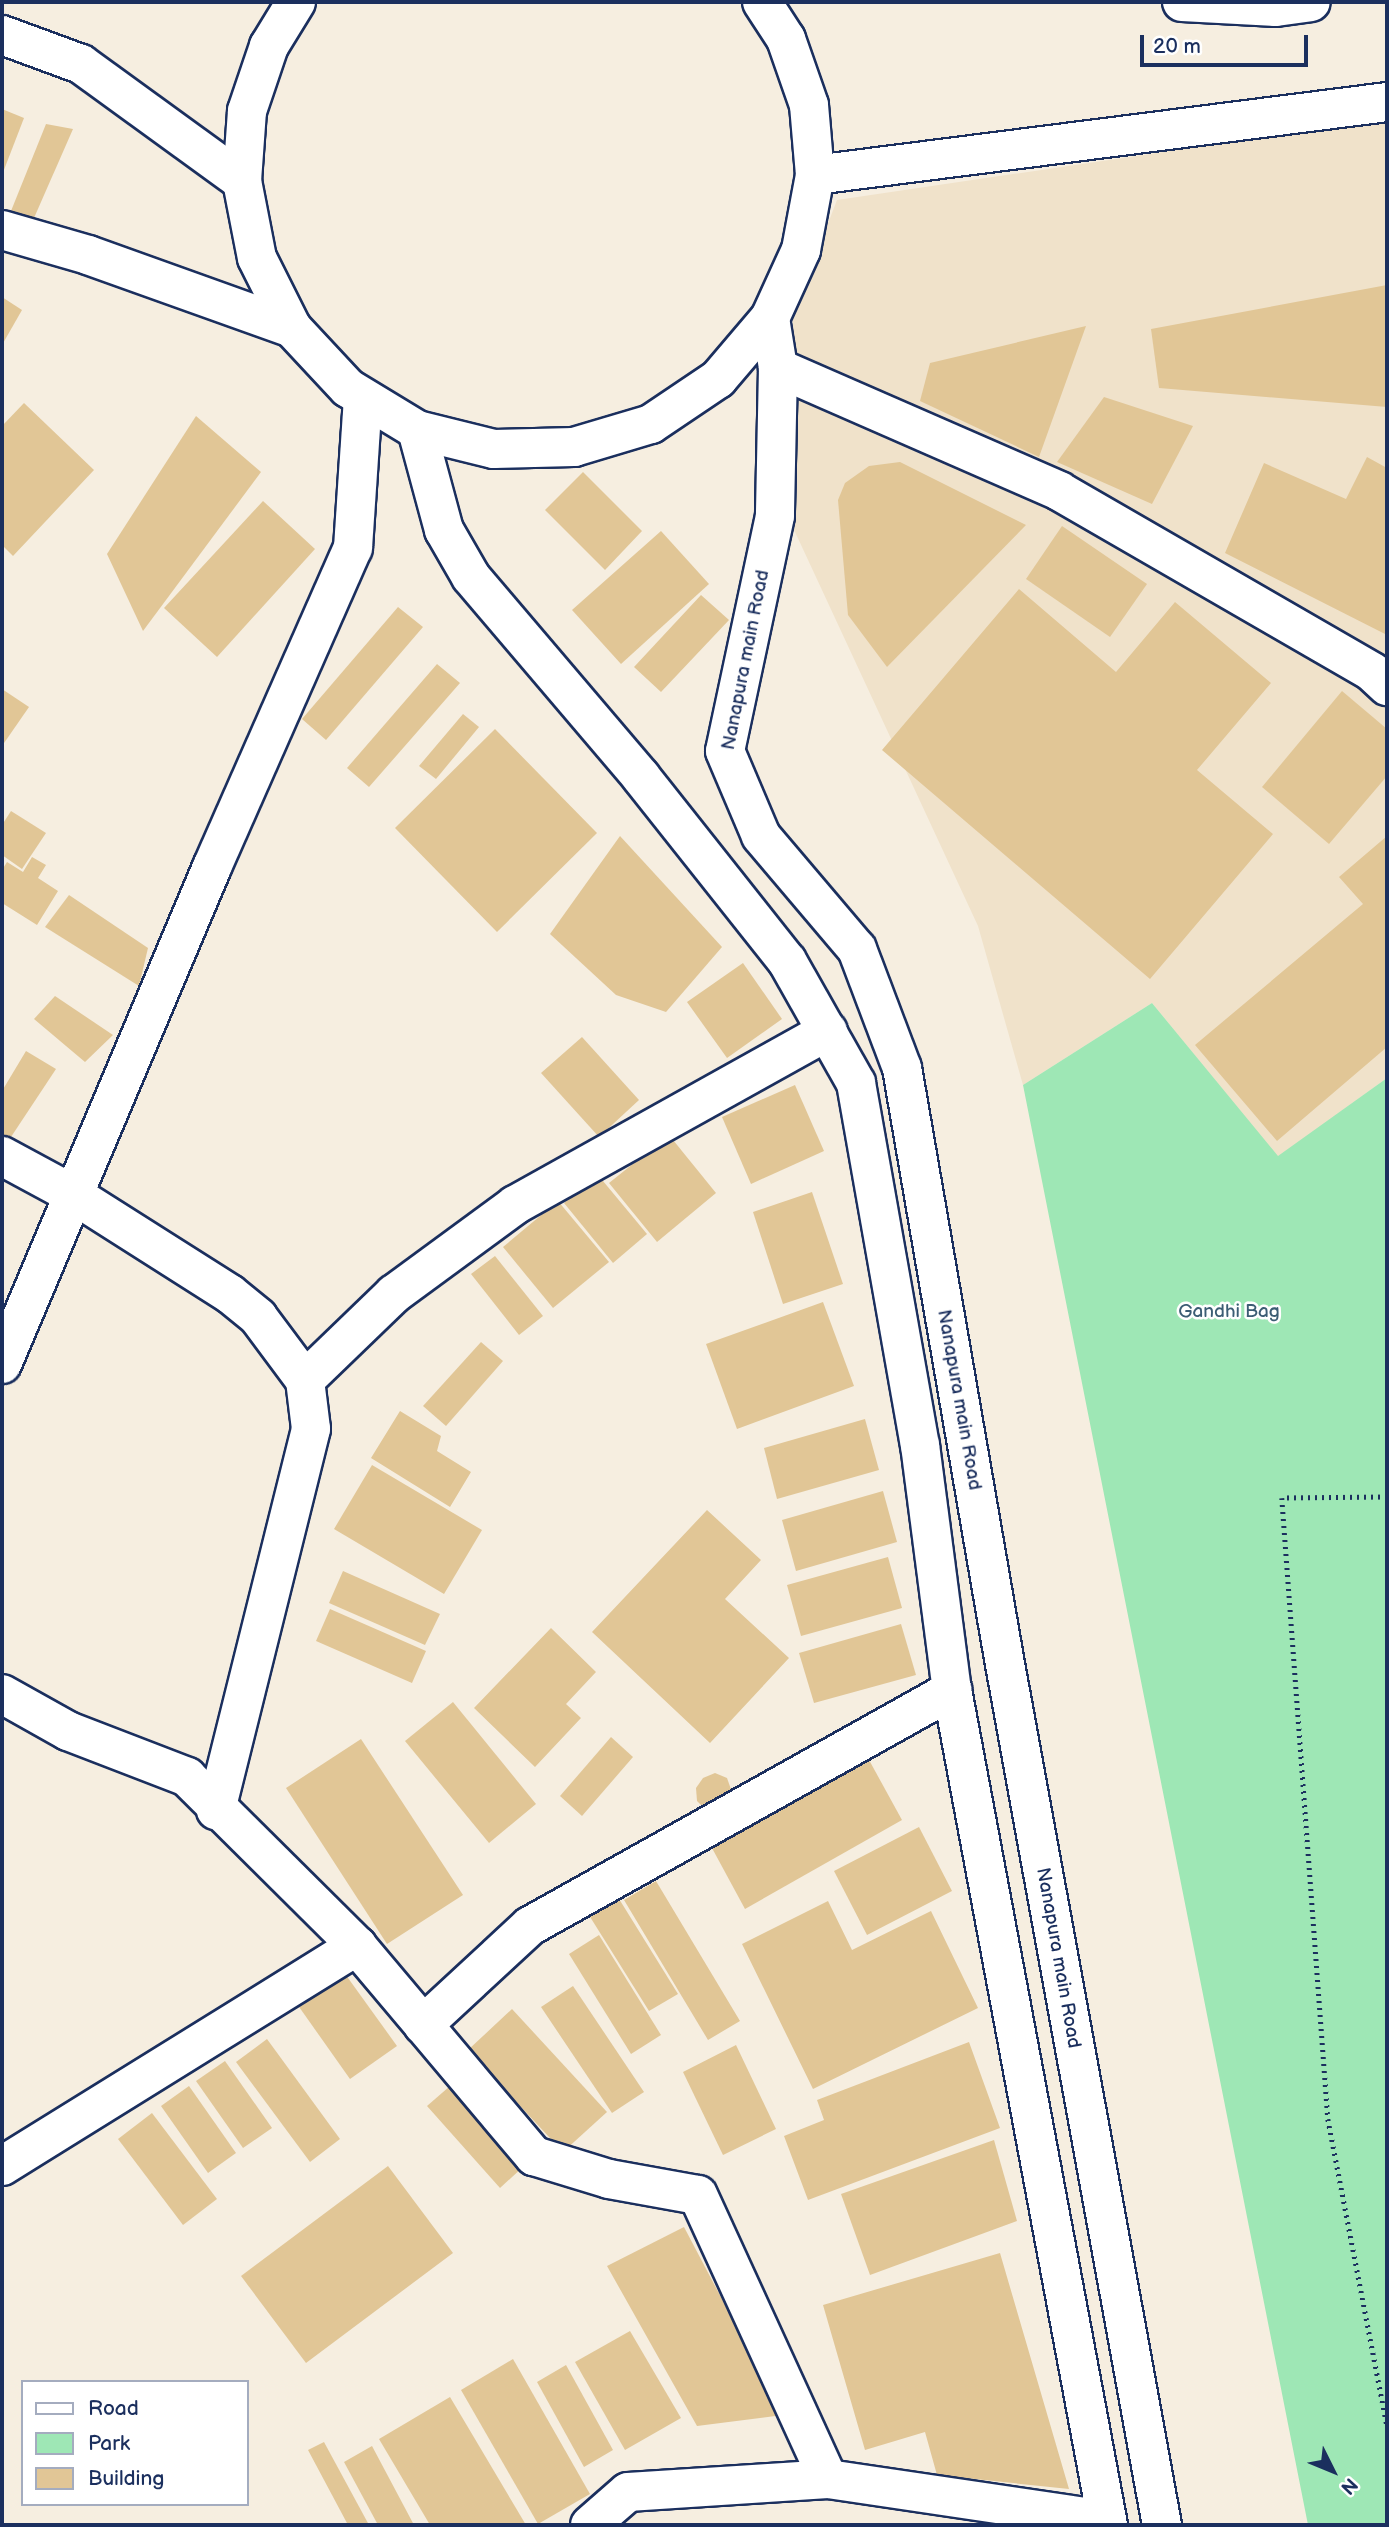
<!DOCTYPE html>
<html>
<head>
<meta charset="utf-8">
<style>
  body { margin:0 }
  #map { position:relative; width:1389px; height:2527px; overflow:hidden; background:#f6eee0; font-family:"Balsamiq Sans",sans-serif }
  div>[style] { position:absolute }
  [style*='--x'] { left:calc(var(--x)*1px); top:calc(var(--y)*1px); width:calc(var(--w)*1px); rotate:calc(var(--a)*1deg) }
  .built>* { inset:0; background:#f0e2ca }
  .green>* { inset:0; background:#9ee7b5 }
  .building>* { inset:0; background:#e1c696 }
  .path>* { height:4.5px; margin-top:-2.25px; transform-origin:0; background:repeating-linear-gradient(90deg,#1b2f5e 0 2px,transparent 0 7px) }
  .roads { filter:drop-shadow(2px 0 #1b2f5e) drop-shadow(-2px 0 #1b2f5e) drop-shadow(0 2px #1b2f5e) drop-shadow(0 -2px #1b2f5e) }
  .minor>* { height:38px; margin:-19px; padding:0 19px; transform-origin:19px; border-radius:19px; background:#fff }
  .secondary>* { height:38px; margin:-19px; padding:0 19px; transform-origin:19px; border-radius:19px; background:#fff }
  span { translate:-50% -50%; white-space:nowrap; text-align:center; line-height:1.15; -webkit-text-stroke:5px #fff; paint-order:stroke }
  .street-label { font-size:19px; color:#1b2f5e }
  .park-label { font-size:19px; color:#3c5d74 }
  .frame { position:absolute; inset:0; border:4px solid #1b2f5e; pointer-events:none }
  .legend { position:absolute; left:21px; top:2380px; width:228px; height:126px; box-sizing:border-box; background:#fff; border:2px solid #a4acbf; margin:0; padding:9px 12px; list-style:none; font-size:21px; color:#1b2f5e }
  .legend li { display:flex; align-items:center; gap:14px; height:35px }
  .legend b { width:35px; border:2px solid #a4acbf }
  .north { position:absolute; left:1298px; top:2436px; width:70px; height:70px; -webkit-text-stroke:5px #fff; paint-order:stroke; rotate:133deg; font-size:19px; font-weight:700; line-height:28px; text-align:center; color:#1b2f5e }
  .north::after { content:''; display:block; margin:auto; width:24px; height:32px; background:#1b2f5e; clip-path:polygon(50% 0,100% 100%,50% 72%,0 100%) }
  .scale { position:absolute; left:1140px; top:35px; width:168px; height:32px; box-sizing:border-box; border:4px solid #1b2f5e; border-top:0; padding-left:9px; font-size:21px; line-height:24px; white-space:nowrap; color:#1b2f5e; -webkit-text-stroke:5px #fff; paint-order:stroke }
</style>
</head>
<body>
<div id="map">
  <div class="built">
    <div style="clip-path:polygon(1387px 119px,1387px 1078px,1278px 1157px,1152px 1003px,1023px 1085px,978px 926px,789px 519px,793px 315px,837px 200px)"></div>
  </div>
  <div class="green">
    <div style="clip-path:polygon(1152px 1003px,1278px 1156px,1387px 1078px,1387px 2525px,1308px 2525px,1023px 1085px)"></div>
  </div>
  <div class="building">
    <div style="clip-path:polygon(2px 109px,24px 118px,2px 175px)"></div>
    <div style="clip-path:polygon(46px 124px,73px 129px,34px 218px,11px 211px)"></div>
    <div style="clip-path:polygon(1387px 285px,1387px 407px,1159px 388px,1151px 329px)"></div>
    <div style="clip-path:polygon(2px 297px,22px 310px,2px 345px)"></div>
    <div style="clip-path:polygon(1086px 326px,1039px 457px,920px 401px,930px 363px)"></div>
    <div style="clip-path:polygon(1104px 397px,1193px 426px,1152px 504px,1057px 462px)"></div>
    <div style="clip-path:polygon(24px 403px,94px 470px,13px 556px,2px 545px,2px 426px)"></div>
    <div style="clip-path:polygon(196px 416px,261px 472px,143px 631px,107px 554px)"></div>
    <div style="clip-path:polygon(1367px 457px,1387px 468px,1387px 635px,1225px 553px,1264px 463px,1346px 499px)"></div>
    <div style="clip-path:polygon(900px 462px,1026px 525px,887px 667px,848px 615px,838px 500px,845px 483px,869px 466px)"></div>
    <div style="clip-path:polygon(583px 472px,642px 531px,605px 570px,545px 510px)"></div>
    <div style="clip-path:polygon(263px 501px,315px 549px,217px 657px,164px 608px)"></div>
    <div style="clip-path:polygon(1062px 526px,1147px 584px,1110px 637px,1026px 579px)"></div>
    <div style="clip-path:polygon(661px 531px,709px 584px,621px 664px,572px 610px)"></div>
    <div style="clip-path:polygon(1019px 589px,1116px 672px,1175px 602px,1271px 683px,1197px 770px,1273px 834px,1150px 979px,882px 750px)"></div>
    <div style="clip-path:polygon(701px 595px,729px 620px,661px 692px,634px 667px)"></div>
    <div style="clip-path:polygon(398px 607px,423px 627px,326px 740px,302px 719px)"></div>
    <div style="clip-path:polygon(437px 664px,460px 683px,369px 787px,347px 768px)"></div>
    <div style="clip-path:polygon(2px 689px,29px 707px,2px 746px)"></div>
    <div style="clip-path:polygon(1342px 691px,1387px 729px,1387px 776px,1329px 844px,1262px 787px)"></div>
    <div style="clip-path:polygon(463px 714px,479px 727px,436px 779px,419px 766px)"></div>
    <div style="clip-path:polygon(495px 729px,597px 833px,497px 932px,395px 828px)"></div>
    <div style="clip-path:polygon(11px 811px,46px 833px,22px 869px,2px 855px,2px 825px)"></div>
    <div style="clip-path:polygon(620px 836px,722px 947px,666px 1012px,616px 995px,550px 934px)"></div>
    <div style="clip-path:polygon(1387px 836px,1387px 1047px,1277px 1141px,1195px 1045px,1363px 904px,1339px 877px)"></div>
    <div style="clip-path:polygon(32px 857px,46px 865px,38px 878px,58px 891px,37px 925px,2px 903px,2px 870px,7px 862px,23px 872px)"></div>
    <div style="clip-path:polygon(69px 895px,148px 948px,139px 986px,45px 927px)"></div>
    <div style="clip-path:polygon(743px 963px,782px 1019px,727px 1058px,687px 1002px)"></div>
    <div style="clip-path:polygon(55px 996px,113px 1035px,85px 1062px,34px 1019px)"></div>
    <div style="clip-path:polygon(582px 1037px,639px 1100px,599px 1137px,541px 1073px)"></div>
    <div style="clip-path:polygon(26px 1051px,56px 1069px,9px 1140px,2px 1137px,2px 1091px)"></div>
    <div style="clip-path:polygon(795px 1085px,824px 1151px,751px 1184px,722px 1117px)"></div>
    <div style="clip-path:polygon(669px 1135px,716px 1193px,657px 1242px,609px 1183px)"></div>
    <div style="clip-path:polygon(598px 1175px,647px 1234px,613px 1263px,564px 1203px)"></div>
    <div style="clip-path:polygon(812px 1192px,843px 1284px,783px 1304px,753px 1212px)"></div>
    <div style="clip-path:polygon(558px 1201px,609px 1262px,553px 1308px,503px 1247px)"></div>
    <div style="clip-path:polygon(495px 1256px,543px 1316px,519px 1335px,471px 1274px)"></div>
    <div style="clip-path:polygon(823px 1302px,854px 1386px,737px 1429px,706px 1344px)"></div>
    <div style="clip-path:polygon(481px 1342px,503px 1361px,446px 1426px,423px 1406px)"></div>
    <div style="clip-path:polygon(400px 1411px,441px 1436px,437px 1451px,471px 1472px,450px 1507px,371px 1458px)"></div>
    <div style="clip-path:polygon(865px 1419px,879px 1470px,777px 1499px,764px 1448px)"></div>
    <div style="clip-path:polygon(372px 1465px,482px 1530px,444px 1594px,334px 1529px)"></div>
    <div style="clip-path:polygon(883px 1491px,897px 1542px,796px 1571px,782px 1520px)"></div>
    <div style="clip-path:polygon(707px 1510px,761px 1560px,725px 1599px,789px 1658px,710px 1743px,592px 1632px)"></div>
    <div style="clip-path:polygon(888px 1557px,902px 1608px,801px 1636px,787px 1585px)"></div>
    <div style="clip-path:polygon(343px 1571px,440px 1614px,425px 1645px,329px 1603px)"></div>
    <div style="clip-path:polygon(330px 1609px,426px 1651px,412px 1683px,316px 1641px)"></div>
    <div style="clip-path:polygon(901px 1624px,916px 1675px,814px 1703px,799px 1653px)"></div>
    <div style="clip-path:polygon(551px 1628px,596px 1672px,566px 1704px,581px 1718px,535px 1767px,474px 1708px)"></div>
    <div style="clip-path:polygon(453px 1702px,536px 1804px,489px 1843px,405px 1741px)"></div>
    <div style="clip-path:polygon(611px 1737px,633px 1757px,582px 1816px,560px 1796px)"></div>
    <div style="clip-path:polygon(361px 1739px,463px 1895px,387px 1944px,286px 1788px)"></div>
    <div style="clip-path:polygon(863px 1749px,902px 1820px,745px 1909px,706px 1837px)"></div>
    <div style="clip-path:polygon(715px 1773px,727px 1778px,733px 1795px,705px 1809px,697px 1801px,696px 1788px,703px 1778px)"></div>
    <div style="clip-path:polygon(919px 1827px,952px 1891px,867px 1935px,834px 1871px)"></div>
    <div style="clip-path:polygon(656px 1881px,740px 2021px,708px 2040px,624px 1900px)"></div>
    <div style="clip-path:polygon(616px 1894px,678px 1994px,649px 2011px,587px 1912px)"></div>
    <div style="clip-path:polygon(828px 1901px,852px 1950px,931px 1911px,978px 2008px,813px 2089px,742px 1944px)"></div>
    <div style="clip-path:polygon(599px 1935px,661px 2035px,631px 2054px,569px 1954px)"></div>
    <div style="clip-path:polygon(343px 1971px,397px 2046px,350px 2079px,297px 2004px)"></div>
    <div style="clip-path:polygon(573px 1986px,644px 2092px,612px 2113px,541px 2007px)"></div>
    <div style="clip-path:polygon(512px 2009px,607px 2112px,563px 2152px,468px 2050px)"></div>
    <div style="clip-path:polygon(267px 2039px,340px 2139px,310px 2162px,236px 2062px)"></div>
    <div style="clip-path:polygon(969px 2042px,1000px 2128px,808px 2200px,784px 2136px,824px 2120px,817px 2100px)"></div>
    <div style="clip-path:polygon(736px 2045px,776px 2129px,723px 2155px,683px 2072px)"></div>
    <div style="clip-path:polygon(225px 2061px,272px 2128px,243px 2148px,196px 2081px)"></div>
    <div style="clip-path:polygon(189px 2086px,236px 2153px,208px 2173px,161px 2106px)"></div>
    <div style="clip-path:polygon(450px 2086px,523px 2167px,500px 2188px,427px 2106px)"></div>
    <div style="clip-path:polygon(152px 2113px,217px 2199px,183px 2225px,118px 2139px)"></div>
    <div style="clip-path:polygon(994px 2140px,1017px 2221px,870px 2275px,841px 2194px)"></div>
    <div style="clip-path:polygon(388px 2166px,453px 2253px,306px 2363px,241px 2276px)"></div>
    <div style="clip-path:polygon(684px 2227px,783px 2415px,697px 2426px,607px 2266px)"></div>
    <div style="clip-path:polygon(1000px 2253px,1069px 2489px,937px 2475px,925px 2432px,865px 2450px,823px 2305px)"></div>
    <div style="clip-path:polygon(630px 2331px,681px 2418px,625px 2450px,575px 2362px)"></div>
    <div style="clip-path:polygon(513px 2359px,590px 2494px,538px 2524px,461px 2390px)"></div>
    <div style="clip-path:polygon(566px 2365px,613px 2450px,584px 2467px,537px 2382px)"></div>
    <div style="clip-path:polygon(450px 2397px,526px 2525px,430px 2525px,379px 2439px)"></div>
    <div style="clip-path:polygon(324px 2442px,369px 2525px,348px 2525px,308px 2450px)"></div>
    <div style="clip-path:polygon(372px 2446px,414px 2525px,378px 2525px,344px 2462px)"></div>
  </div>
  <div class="path">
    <div style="--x:1387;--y:1497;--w:105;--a:179.5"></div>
    <div style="--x:1282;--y:1498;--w:623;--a:85.76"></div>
    <div style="--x:1328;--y:2119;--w:313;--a:79.1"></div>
  </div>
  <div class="roads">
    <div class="minor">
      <div style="--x:2;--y:230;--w:90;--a:16.2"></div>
      <div style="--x:88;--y:255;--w:217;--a:19.7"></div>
      <div style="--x:778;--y:368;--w:307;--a:23.6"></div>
      <div style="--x:1059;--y:491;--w:362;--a:30"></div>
      <div style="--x:1372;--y:672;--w:21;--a:43"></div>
      <div style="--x:2;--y:1156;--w:82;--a:28.4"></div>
      <div style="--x:74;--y:1195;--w:185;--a:32.4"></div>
      <div style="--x:230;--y:1294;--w:36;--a:39"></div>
      <div style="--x:258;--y:1317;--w:79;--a:53.3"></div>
      <div style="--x:305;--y:1380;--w:49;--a:83"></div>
      <div style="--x:311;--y:1429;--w:393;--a:104"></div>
      <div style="--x:2;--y:1364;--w:540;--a:-67.09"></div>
      <div style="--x:212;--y:867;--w:349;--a:-66.2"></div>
      <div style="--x:353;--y:548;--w:150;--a:-86.2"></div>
      <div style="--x:305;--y:1380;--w:124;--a:-44"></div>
      <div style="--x:394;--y:1294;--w:150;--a:-36.3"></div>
      <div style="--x:515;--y:1205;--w:358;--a:-29.1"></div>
      <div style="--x:2;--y:1694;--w:76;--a:29.3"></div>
      <div style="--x:68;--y:1731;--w:128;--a:21.1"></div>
      <div style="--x:187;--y:1777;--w:240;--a:44.8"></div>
      <div style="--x:357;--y:1946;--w:275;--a:49.9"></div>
      <div style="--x:534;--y:2156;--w:78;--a:17"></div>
      <div style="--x:609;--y:2179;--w:90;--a:10.2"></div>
      <div style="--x:698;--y:2195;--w:312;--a:65.4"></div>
      <div style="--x:423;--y:2025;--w:146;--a:-42.8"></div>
      <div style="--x:530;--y:1926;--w:484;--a:-29.2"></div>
      <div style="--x:2;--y:2166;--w:418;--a:-31.8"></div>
      <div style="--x:590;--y:2525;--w:50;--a:-41"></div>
      <div style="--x:628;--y:2492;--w:200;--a:-3.7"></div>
      <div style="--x:828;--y:2479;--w:282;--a:8.4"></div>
    </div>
    <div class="secondary">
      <div style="--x:296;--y:2;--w:52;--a:121.5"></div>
      <div style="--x:269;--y:46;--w:69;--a:108.7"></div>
      <div style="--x:247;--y:111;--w:70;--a:94.1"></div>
      <div style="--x:242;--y:181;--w:78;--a:79"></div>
      <div style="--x:257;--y:258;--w:78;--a:63.4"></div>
      <div style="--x:292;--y:328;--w:82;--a:47"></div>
      <div style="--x:348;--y:388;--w:81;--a:31.3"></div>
      <div style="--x:417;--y:430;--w:79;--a:13.9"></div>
      <div style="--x:494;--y:449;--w:80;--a:-1.4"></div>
      <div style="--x:574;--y:447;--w:80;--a:-16.6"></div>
      <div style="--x:651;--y:424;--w:81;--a:-33.9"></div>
      <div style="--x:718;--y:379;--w:80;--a:-49.6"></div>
      <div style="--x:770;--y:318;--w:75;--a:-65.5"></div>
      <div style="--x:801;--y:250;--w:76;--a:-79.4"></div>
      <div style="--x:815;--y:175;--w:70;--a:-94.9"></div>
      <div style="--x:809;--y:105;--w:70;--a:-109.2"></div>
      <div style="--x:786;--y:39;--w:44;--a:-123"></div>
      <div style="--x:1182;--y:2;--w:94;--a:3"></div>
      <div style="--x:1276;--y:7;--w:35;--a:-8"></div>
      <div style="--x:2;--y:35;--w:84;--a:20.2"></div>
      <div style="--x:81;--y:64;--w:199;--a:36"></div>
      <div style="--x:815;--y:175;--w:577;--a:-7.27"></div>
      <div style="--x:770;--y:318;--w:51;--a:80.9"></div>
      <div style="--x:778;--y:368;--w:148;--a:91.2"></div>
      <div style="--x:775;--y:516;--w:240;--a:102"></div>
      <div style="--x:725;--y:751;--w:92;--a:67"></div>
      <div style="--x:761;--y:836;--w:148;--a:49.7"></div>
      <div style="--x:857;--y:949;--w:127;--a:69.3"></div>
      <div style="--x:902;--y:1068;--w:605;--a:80.2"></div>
      <div style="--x:1005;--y:1664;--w:875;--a:79.67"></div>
      <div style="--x:417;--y:430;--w:104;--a:74.9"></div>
      <div style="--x:444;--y:530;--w:54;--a:60.1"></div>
      <div style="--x:471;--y:577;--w:262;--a:49.6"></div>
      <div style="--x:641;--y:777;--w:235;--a:51.6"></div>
      <div style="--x:787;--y:961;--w:140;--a:60.5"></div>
      <div style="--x:856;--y:1083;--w:368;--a:80"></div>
      <div style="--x:920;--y:1445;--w:247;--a:82.6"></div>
      <div style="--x:952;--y:1690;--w:849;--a:79.42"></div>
    </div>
  </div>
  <div class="street-label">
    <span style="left:746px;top:660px;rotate:-79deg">Nanapura main Road</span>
    <span style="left:959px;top:1400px;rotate:80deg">Nanapura main Road</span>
    <span style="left:1058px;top:1958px;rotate:80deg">Nanapura main Road</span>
  </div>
  <div class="park-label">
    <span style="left:1229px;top:1312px">Gandhi Bag</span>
  </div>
  <div class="frame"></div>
  <ul class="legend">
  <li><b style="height:9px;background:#fff"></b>Road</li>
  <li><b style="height:19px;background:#9ee7b5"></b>Park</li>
  <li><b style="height:19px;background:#e1c696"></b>Building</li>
  </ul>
  <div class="north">N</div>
  <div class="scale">20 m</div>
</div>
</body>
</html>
